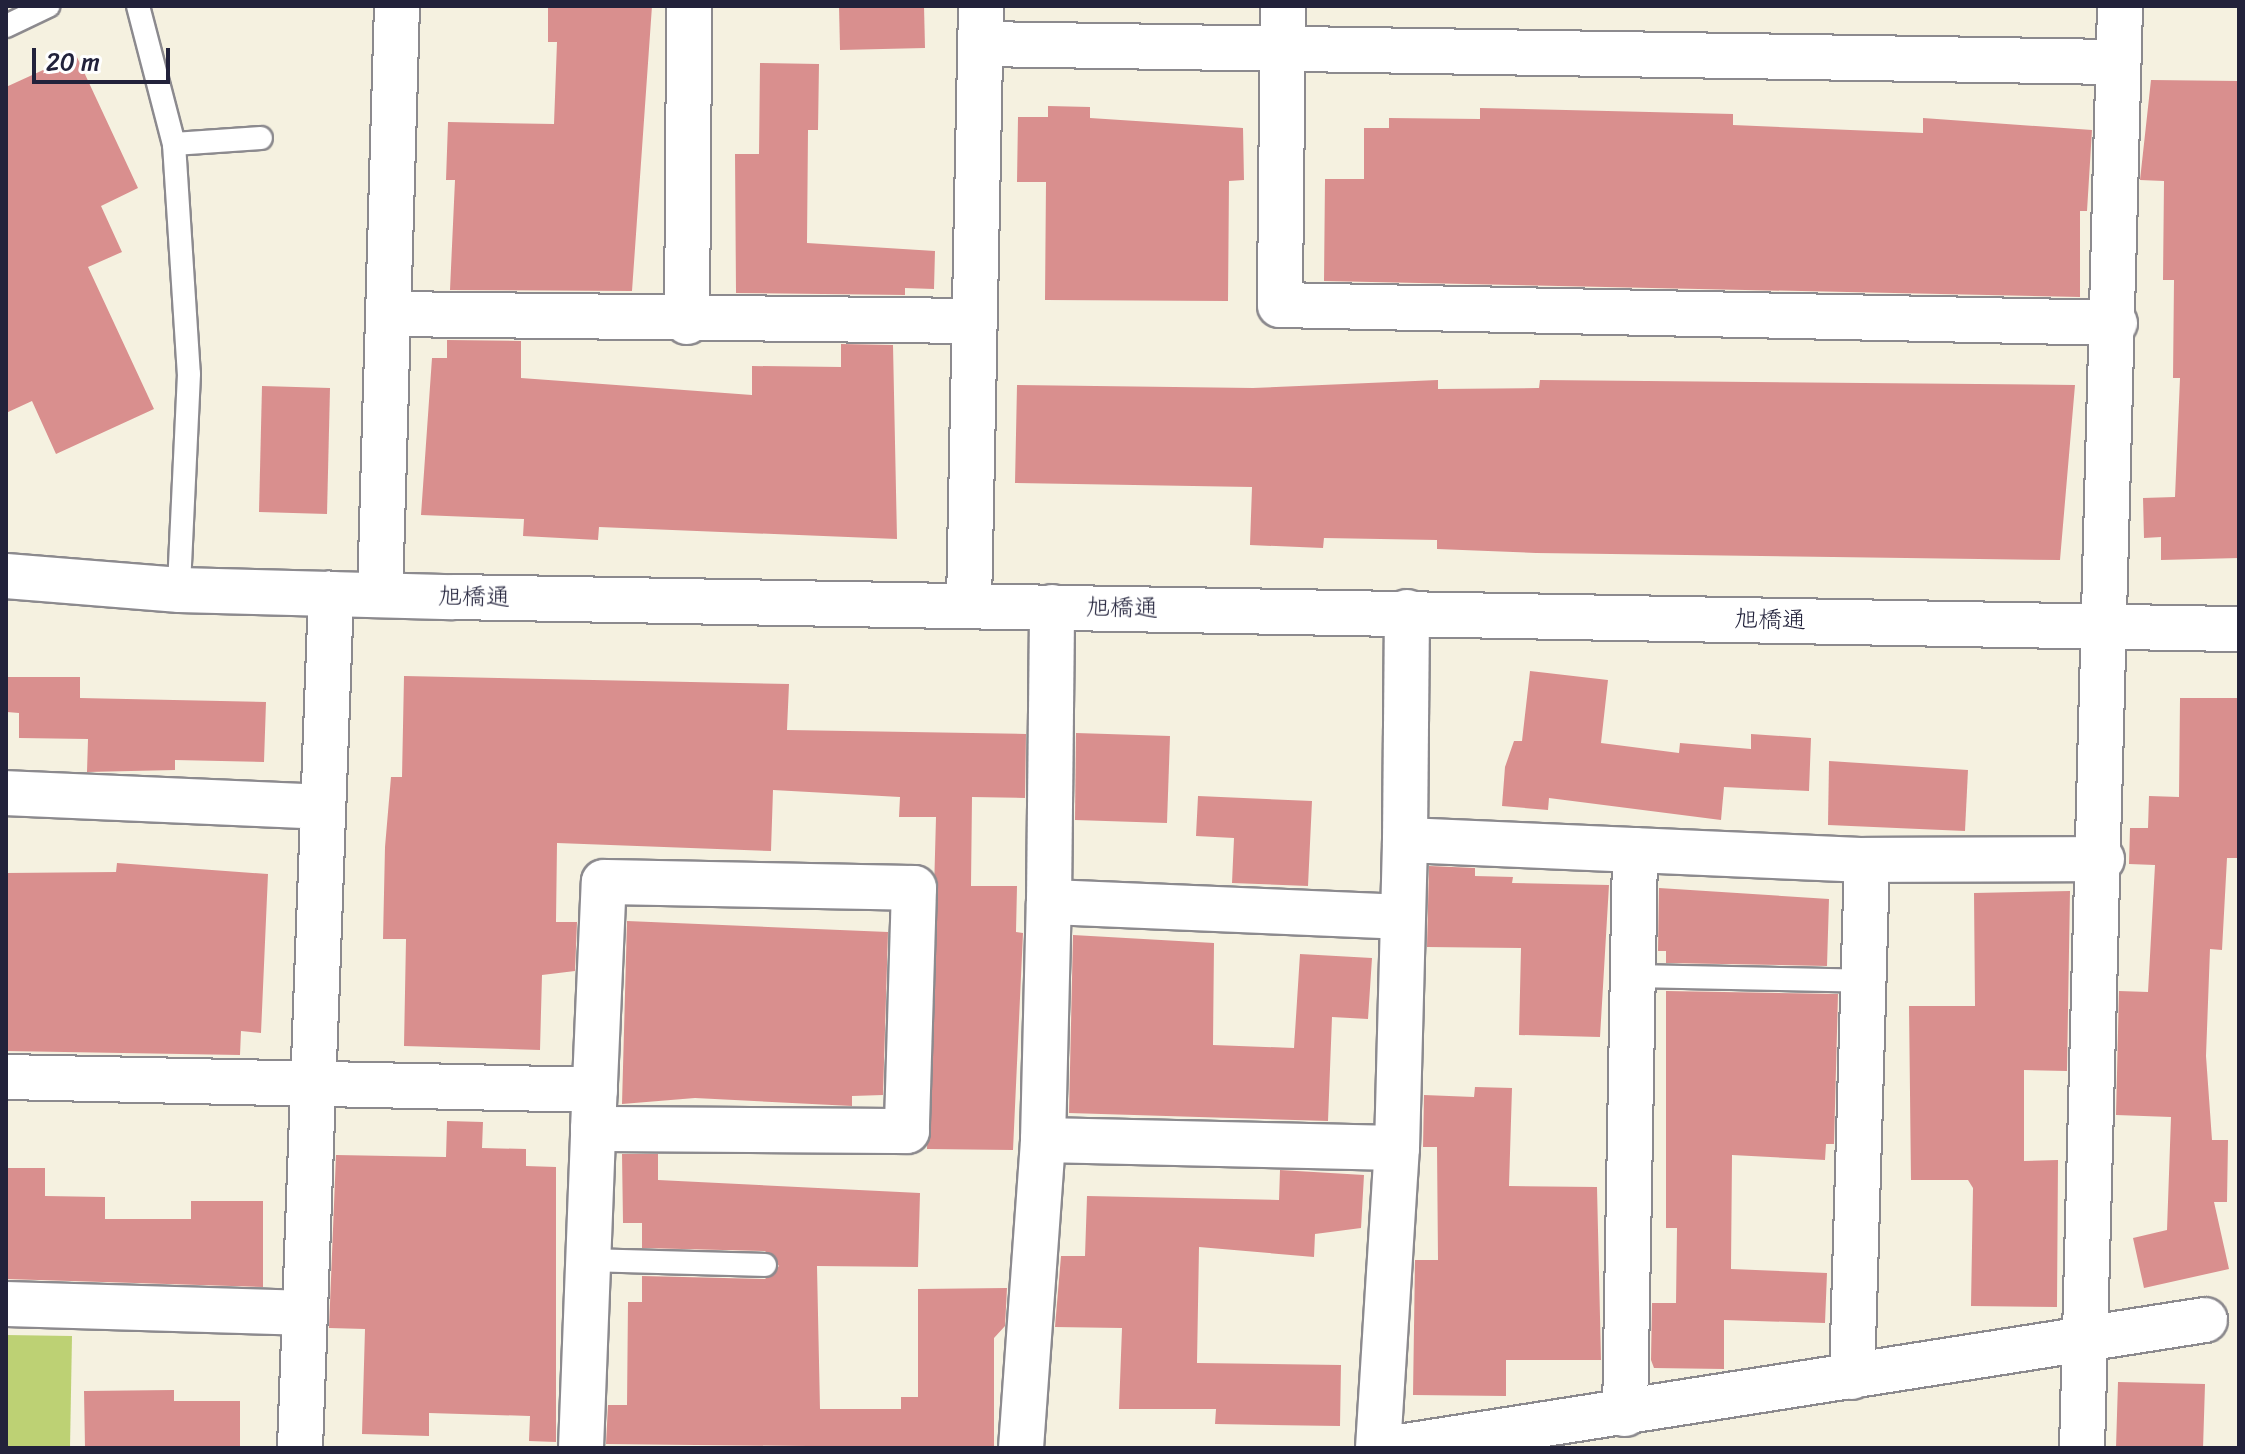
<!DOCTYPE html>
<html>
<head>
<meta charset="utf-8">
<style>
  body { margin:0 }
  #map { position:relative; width:2245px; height:1454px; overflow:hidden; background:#f5f1e0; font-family:Sriracha,"Klee One",sans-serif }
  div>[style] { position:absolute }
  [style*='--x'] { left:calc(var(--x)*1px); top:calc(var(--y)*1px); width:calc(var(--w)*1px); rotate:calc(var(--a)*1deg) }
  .green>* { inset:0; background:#bdd174 }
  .building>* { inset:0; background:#d98f8e }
  .roads { filter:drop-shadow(2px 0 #8c8a8e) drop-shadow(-2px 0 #8c8a8e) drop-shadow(0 2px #8c8a8e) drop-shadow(0 -2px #8c8a8e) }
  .lane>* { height:22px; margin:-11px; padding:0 11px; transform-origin:11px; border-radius:11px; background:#fff }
  .street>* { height:44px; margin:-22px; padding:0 22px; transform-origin:22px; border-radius:22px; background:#fff }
  .secondary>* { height:44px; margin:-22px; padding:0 22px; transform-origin:22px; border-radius:22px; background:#fff }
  span { translate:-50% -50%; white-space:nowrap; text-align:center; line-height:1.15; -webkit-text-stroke:6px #fff; paint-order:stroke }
  .street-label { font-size:24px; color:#22223b }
  .frame { position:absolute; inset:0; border:8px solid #22223b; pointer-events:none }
  .scale { position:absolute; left:32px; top:48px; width:138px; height:36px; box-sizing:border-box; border:4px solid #22223b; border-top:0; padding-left:10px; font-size:24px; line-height:28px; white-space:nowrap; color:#22223b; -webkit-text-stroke:6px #fff; paint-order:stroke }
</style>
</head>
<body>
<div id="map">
  <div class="green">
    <div style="clip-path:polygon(6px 1335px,72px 1336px,70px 1448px,6px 1448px)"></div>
  </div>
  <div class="building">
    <div style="clip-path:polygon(548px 6px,652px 6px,632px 291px,450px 290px,455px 180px,446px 180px,448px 122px,554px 124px,557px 42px,548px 42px)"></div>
    <div style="clip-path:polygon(839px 6px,924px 6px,925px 48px,840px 50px)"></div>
    <div style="clip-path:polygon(76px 55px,138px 188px,101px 206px,122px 252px,88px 267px,154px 409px,56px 454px,32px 401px,6px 413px,6px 87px)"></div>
    <div style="clip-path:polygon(760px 63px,819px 64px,818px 130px,808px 130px,807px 243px,935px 251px,934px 289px,905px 288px,905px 295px,736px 293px,735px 154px,759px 154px)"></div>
    <div style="clip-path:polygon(2151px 80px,2239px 81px,2239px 558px,2161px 560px,2161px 537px,2144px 538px,2143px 498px,2175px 497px,2180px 378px,2173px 378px,2174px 280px,2163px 280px,2164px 181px,2140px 180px)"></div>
    <div style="clip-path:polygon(1048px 106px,1090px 107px,1090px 118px,1243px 128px,1244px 180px,1229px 181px,1228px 301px,1045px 300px,1046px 182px,1017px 182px,1018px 117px,1048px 117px)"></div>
    <div style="clip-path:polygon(1480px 108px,1733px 114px,1733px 125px,1923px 133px,1923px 118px,2092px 130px,2087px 211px,2080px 211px,2080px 297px,1324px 281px,1325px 179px,1364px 179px,1364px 128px,1389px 128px,1389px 118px,1480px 119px)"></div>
    <div style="clip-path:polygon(447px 340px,521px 341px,521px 378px,752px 395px,752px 366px,841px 367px,841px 344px,893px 345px,897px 539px,599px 527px,598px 540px,523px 536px,524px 519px,421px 515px,432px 358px,447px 358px)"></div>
    <div style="clip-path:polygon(1438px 380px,1438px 389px,1539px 388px,1540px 380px,2075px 385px,2060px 560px,1536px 553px,1437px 549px,1437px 540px,1324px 538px,1323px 548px,1250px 545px,1252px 487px,1015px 483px,1017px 385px,1253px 388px)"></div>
    <div style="clip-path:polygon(262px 386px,330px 388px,327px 514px,259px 512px)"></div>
    <div style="clip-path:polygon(1530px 671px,1608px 680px,1601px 743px,1679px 753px,1680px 743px,1751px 749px,1751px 734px,1811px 738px,1809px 791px,1724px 787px,1721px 820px,1549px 798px,1548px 810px,1502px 806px,1505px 767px,1514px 741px,1522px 741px)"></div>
    <div style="clip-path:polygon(404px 676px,789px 684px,787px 730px,1026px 734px,1025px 798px,972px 797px,971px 886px,1017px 886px,1016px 932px,1023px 933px,1013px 1150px,927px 1149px,936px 817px,899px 817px,900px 797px,773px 790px,771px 851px,557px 843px,556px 922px,577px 922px,575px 971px,542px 975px,540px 1050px,404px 1046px,406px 939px,383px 939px,385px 847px,391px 777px,402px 777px)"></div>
    <div style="clip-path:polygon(8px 677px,80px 677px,80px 698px,266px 702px,264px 762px,175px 760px,175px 770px,87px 772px,88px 739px,19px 738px,19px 713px,7px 712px)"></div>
    <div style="clip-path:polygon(2180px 698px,2238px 698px,2239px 858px,2227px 858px,2222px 950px,2210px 949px,2206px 1056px,2212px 1140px,2228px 1140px,2227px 1202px,2214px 1202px,2229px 1269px,2144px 1288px,2133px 1238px,2167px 1230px,2171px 1117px,2116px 1115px,2119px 991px,2148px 992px,2155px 865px,2129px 864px,2130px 828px,2148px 828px,2149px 796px,2179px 797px)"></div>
    <div style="clip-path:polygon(1076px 733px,1170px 736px,1167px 823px,1075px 820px)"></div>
    <div style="clip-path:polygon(1829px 761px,1968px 770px,1965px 831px,1828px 825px)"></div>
    <div style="clip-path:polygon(1198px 796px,1312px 801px,1308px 886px,1232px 883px,1234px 838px,1196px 836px)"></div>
    <div style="clip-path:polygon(117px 863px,268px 874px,261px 1033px,241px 1031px,240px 1055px,6px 1051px,6px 873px,116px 872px)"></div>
    <div style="clip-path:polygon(1429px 866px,1475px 868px,1475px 876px,1513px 877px,1512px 883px,1609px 885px,1600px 1037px,1519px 1035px,1521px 948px,1427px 947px)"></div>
    <div style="clip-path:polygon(1659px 888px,1829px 899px,1827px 966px,1666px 963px,1666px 951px,1658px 951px)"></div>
    <div style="clip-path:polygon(2070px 891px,2067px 1071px,2024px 1070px,2024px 1161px,2058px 1160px,2057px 1307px,1971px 1306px,1973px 1188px,1968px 1180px,1911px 1180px,1909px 1006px,1975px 1006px,1974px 893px)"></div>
    <div style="clip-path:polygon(627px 921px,888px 932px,883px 1095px,852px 1096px,852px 1106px,695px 1098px,622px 1104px)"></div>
    <div style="clip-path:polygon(1073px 935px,1214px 943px,1213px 1045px,1294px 1048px,1300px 954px,1372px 958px,1368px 1019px,1332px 1017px,1328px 1121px,1069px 1113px)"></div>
    <div style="clip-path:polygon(1666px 991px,1838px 994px,1834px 1144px,1826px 1144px,1825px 1160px,1732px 1155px,1731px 1269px,1827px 1273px,1825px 1323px,1724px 1320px,1724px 1369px,1654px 1368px,1651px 1360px,1652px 1303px,1676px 1303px,1677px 1228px,1666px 1228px)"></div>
    <div style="clip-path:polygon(1475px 1087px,1512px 1088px,1509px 1186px,1597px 1187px,1601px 1360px,1506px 1360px,1506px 1396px,1413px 1395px,1415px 1260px,1438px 1260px,1437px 1147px,1423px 1147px,1424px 1095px,1474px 1097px)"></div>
    <div style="clip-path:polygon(447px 1121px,483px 1122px,482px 1148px,526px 1149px,526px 1166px,556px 1167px,556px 1442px,529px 1441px,530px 1416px,429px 1413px,429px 1436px,362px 1434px,365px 1329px,329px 1328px,336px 1155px,446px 1157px)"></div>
    <div style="clip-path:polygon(622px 1154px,658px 1154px,658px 1180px,920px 1193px,918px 1267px,817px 1266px,820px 1409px,901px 1409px,901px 1397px,918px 1397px,918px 1289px,1007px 1288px,1005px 1326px,994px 1338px,994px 1448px,606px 1444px,608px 1405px,627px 1405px,628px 1302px,642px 1302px,642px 1276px,765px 1279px,779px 1266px,765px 1251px,642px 1248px,642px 1223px,623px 1223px)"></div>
    <div style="clip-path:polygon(6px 1168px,45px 1168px,45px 1196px,105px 1197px,105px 1219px,191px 1219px,191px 1201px,263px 1201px,263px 1287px,6px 1279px)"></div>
    <div style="clip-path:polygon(1280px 1170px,1364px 1175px,1361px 1228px,1315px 1234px,1314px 1257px,1199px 1247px,1197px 1363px,1341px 1365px,1340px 1426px,1215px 1424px,1216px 1409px,1119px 1409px,1122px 1328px,1055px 1327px,1061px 1256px,1085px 1256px,1087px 1196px,1279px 1200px)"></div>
    <div style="clip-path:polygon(2118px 1382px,2205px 1384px,2203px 1448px,2116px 1448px)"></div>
    <div style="clip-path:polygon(174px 1390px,174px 1401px,240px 1401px,240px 1448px,85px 1448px,84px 1391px)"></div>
  </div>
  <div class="roads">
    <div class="lane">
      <div style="--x:138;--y:6;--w:143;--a:75.4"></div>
      <div style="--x:174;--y:144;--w:230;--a:86.3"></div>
      <div style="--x:189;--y:374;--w:216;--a:92.7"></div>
      <div style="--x:6;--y:26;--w:47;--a:-25.5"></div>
      <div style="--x:174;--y:144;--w:87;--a:-3.9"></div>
      <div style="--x:1633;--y:976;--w:233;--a:1.2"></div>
      <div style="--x:588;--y:1260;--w:177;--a:1.6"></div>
    </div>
    <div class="street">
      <div style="--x:1283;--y:6;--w:299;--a:90.6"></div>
      <div style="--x:1280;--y:305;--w:835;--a:1.23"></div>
      <div style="--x:981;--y:44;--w:1136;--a:0.91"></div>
      <div style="--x:390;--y:314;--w:579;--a:0.69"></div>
      <div style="--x:687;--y:322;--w:316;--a:-89.6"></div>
      <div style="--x:380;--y:595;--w:589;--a:-88.35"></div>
      <div style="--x:969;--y:604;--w:598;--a:-88.85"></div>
      <div style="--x:6;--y:793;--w:316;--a:2.5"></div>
      <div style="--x:1405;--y:840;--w:228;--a:-89.5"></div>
      <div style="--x:1867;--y:860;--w:235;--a:-0.2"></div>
      <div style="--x:1049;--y:902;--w:295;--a:-89.4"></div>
      <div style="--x:6;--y:1077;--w:589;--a:1.26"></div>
      <div style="--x:1043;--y:1140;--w:354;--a:1.3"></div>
      <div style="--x:6;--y:1304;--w:298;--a:1.7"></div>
      <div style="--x:1625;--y:1414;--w:564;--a:-88.98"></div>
      <div style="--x:300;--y:1448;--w:855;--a:-87.92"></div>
      <div style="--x:581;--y:1448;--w:319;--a:-87.8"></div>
      <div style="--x:593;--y:1129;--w:247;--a:-87.5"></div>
      <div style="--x:604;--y:882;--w:310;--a:1.1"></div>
      <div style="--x:914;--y:888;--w:243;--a:91.7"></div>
      <div style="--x:907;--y:1131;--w:314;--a:-179.6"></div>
      <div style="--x:1021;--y:1448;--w:309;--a:-85.9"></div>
      <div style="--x:1043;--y:1140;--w:238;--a:-88.6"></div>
      <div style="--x:1049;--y:902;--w:352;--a:2.4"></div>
      <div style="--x:1378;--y:1448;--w:301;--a:-86.4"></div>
      <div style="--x:1397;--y:1148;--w:308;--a:-88.5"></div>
      <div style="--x:1405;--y:840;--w:462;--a:2.5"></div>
      <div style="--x:1867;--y:860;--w:517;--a:91.66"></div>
      <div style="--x:1393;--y:1448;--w:822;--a:-8.96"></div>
      <div style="--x:2082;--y:1448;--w:1443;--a:-88.49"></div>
    </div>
    <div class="secondary">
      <div style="--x:6;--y:576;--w:174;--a:4.6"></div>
      <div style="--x:179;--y:590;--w:274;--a:1.5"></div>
      <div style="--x:453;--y:597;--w:1786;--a:1.03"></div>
    </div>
  </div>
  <div class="street-label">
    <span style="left:474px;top:597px;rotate:1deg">旭橋通</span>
    <span style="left:1122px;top:608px;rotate:1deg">旭橋通</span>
    <span style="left:1770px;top:620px;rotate:1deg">旭橋通</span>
  </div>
  <div class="frame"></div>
  <div class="scale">20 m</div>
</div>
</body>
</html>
